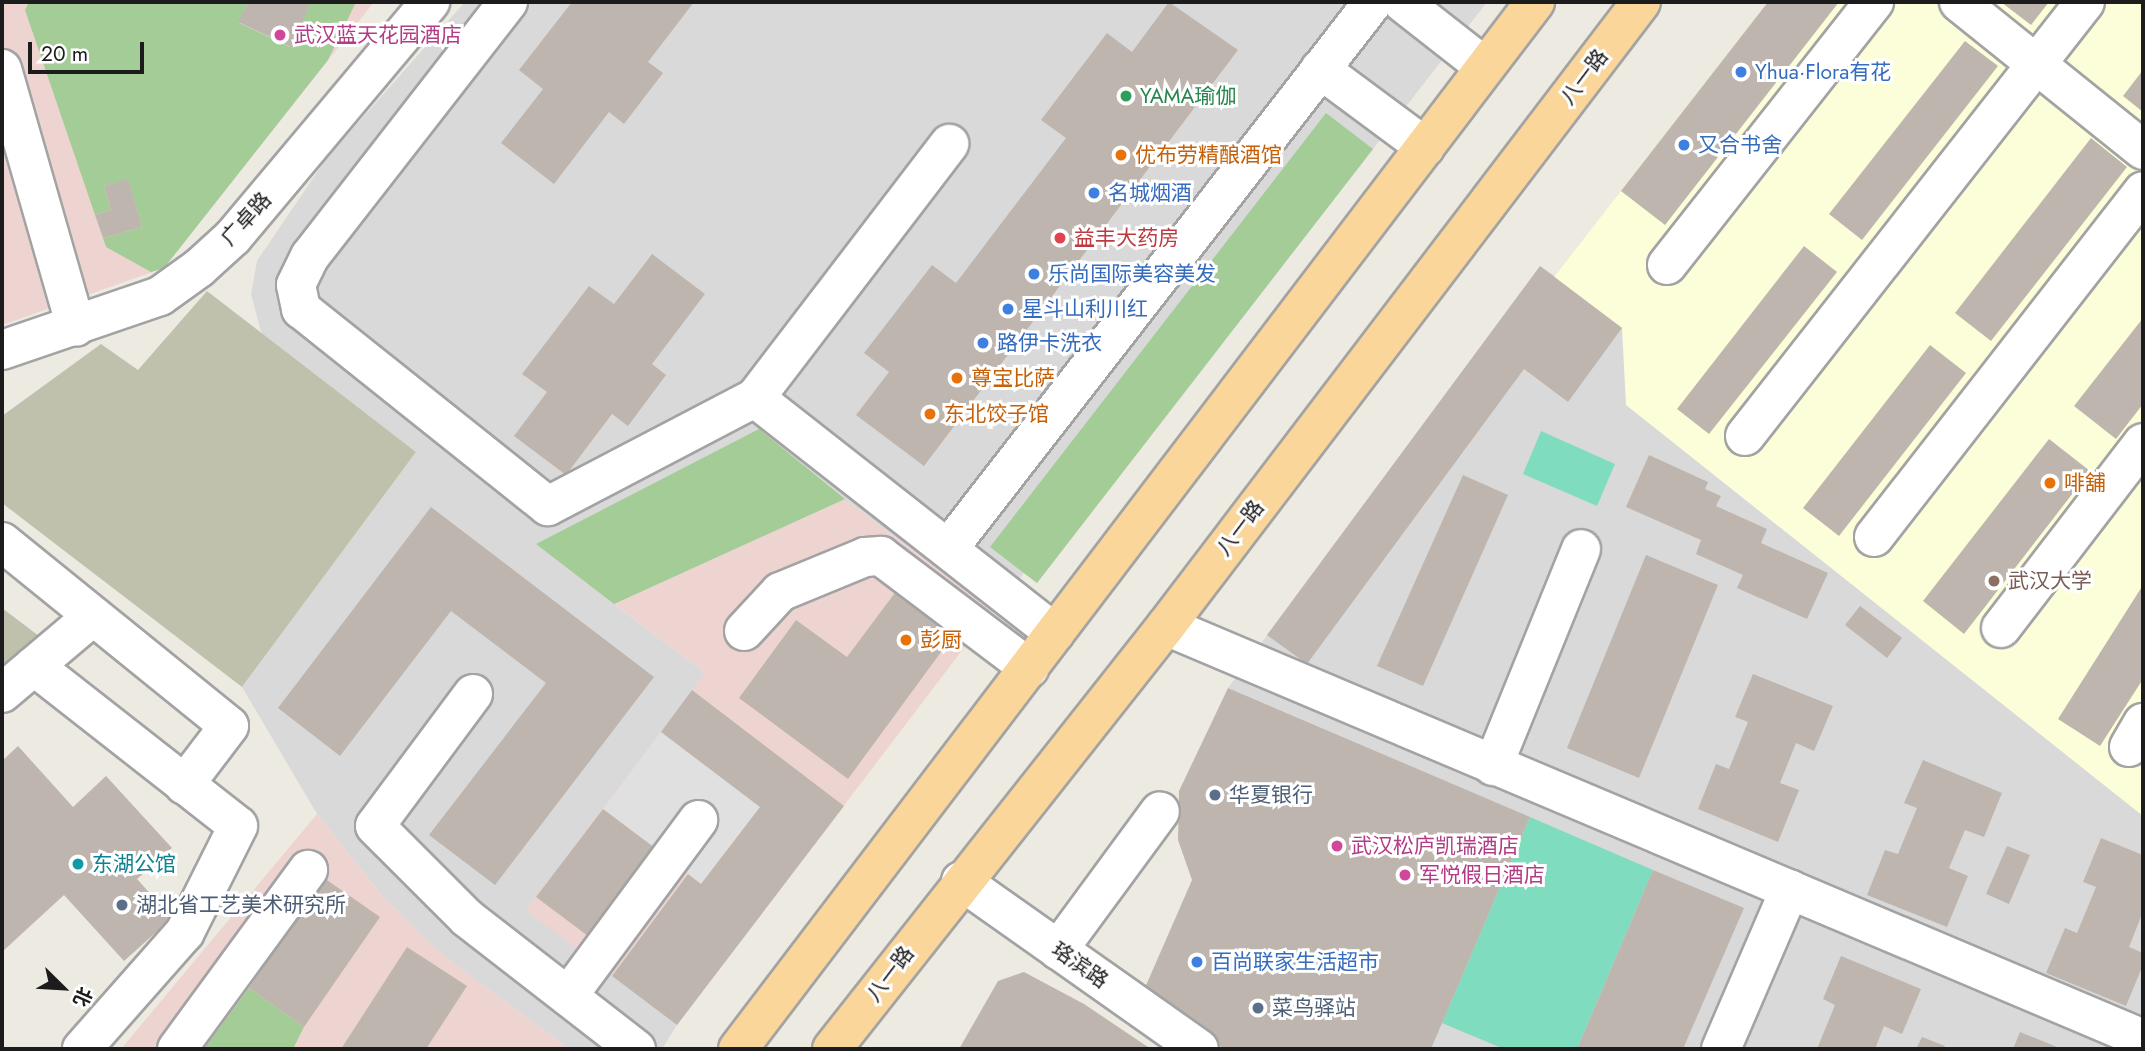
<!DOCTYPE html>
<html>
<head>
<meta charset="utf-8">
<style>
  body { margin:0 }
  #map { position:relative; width:2145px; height:1051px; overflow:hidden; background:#edeae2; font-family:Jost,"Noto Sans SC",sans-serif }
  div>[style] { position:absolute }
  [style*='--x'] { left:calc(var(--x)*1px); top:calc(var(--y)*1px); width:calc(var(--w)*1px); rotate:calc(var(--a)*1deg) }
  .residential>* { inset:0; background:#dad9d9 }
  .commercial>* { inset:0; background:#eed4d1 }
  .education>* { inset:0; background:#fcfeda }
  .construction>* { inset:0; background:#c0c1ad }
  .forest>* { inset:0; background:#a3cc97 }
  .pitch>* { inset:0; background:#80dcbe }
  .parking>* { inset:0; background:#e0e0e0 }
  .building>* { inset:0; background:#beb6ae }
  .roads { filter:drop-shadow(2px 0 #a3a3a3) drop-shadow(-2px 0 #a3a3a3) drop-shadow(0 2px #a3a3a3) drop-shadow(0 -2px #a3a3a3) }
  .minor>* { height:38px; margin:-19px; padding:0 19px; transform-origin:19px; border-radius:19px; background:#fff }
  .major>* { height:38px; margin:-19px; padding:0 19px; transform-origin:19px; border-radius:19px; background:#fad69a }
  .dots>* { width:19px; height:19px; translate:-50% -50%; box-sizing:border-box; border:4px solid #fff; border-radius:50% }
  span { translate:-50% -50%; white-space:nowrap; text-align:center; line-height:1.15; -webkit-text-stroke:6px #fff; paint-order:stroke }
  .hotel-label { font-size:21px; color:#b23c85 }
  .left { translate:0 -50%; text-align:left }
  .shop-label { font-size:21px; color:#366cbe }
  .street-label { font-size:21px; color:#1c1c1c }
  .leisure-label { font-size:21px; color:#27864d }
  .food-label { font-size:21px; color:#c56008 }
  .health-label { font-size:21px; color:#be3a42 }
  .education-label { font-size:21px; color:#785e54 }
  .service-label { font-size:21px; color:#4e5e75 }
  .culture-label { font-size:21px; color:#0d838f }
  .frame { position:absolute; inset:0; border:4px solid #1c1c1c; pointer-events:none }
  .north { position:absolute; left:28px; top:953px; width:70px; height:70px; -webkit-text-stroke:5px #fff; paint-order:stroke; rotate:114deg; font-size:19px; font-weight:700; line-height:28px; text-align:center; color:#1c1c1c }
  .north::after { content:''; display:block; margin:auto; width:24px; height:32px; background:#1c1c1c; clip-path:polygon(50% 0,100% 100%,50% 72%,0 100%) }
  .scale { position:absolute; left:28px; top:42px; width:116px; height:32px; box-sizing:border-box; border:4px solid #1c1c1c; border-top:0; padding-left:9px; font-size:21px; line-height:24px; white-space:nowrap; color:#1c1c1c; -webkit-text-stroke:5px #fff; paint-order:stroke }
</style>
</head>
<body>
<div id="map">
  <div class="residential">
    <div style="clip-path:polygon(465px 2px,1487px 2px,1037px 583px,1024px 573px,992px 611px,845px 499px,615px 605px,705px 673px,677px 1025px,662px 1049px,569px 1049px,446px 958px,384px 898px,317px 814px,242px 687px,416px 452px,262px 335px,251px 294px,257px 261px,326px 159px)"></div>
    <div style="clip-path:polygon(1768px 2px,2143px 2px,2143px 1049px,1431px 1049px,1529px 817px,1228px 688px,1540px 266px,1555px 276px)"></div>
  </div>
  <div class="commercial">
    <div style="clip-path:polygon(2px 2px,374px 2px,164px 268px,2px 325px)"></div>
    <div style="clip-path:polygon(845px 499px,992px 611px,677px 1025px,526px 910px,705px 673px,614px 604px)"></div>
    <div style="clip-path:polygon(317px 814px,384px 898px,446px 958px,569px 1049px,121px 1049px)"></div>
  </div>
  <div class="education">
    <div style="clip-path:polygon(1768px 2px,2143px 2px,2143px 816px,1626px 405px,1622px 328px,1554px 277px)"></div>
  </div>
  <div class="construction">
    <div style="clip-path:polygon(207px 291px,416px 452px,242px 687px,2px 503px,2px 416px,101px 344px,138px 370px)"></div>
    <div style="clip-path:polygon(2px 608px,39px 636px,2px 667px)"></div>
  </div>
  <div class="forest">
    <div style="clip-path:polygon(29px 2px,240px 2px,247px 5px,239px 23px,290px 47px,311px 2px,356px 2px,328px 60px,164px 268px,151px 272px,106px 247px,103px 238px,142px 227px,128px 180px,104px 186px,111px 210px,95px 215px,25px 10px)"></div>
    <div style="clip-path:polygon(1326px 113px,1373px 149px,1037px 583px,990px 547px)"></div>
    <div style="clip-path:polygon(759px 429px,845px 499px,614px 604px,536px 544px)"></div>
    <div style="clip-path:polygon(249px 988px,304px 1027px,293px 1049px,204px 1049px)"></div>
  </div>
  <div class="pitch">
    <div style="clip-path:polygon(1541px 431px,1615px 464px,1597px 506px,1523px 474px)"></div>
    <div style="clip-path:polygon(1530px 817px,1653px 870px,1577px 1049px,1504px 1049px,1442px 1023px)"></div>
  </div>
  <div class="parking">
    <div style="clip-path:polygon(661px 732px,760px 807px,701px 884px,603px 809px)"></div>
  </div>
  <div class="building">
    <div style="clip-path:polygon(240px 2px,311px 2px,291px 47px,238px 22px,247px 5px)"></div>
    <div style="clip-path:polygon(572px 2px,694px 2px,648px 62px,663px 73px,624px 124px,609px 112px,554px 184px,501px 143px,543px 89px,519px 70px)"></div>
    <div style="clip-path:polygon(1169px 2px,1238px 50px,924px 466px,856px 415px,889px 372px,864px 353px,932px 265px,956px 283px,1066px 138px,1041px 120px,1107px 33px,1132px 52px)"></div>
    <div style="clip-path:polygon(1768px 2px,1839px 2px,1665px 225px,1621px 191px)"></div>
    <div style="clip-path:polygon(2001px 2px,2049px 2px,2031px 25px)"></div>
    <div style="clip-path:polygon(1965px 41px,1998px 66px,1862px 240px,1829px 214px)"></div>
    <div style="clip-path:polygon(2143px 70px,2143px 112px,2123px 96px)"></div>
    <div style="clip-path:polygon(2091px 138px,2127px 167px,1991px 341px,1955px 313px)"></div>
    <div style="clip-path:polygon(128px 179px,142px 227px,103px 238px,95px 215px,111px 210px,104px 186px)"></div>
    <div style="clip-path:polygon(1804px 246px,1837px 272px,1709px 434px,1677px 409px)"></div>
    <div style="clip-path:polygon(652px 254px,705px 294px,652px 364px,666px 375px,628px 426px,612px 414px,566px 475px,514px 436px,547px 392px,522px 374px,589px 286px,614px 304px)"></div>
    <div style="clip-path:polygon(1540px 266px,1622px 328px,1568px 402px,1524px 369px,1307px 664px,1267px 635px)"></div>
    <div style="clip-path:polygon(2143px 318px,2143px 404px,2116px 439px,2074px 406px)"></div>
    <div style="clip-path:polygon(1930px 345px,1966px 373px,1839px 536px,1803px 508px)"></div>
    <div style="clip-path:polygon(2049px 439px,2090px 471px,1964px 634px,1923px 601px)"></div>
    <div style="clip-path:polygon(1649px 455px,1708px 482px,1705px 489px,1721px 496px,1716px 506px,1767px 529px,1761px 543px,1828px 573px,1807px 619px,1737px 588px,1743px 575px,1696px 554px,1701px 540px,1626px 507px)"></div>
    <div style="clip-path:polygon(1463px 475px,1508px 495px,1423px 686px,1377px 666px)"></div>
    <div style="clip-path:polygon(431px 507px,654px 677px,495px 885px,429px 835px,546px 683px,451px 611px,340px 756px,278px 708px)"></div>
    <div style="clip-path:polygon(1646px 555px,1718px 585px,1639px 778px,1567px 748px)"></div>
    <div style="clip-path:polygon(2143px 585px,2143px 679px,2100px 746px,2058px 719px)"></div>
    <div style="clip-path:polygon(897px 590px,955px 633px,848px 779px,739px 698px,796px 620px,847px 657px)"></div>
    <div style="clip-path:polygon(1860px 606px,1902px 638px,1887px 658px,1845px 625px)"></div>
    <div style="clip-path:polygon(1753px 674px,1833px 706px,1814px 751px,1796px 743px,1780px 783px,1799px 790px,1778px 842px,1698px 809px,1716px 764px,1729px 769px,1748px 722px,1735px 717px)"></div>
    <div style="clip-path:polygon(1228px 688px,1530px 817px,1431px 1049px,1224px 1049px,1144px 990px,1192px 880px,1178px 840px,1179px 791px)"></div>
    <div style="clip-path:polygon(692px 690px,844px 806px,677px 1025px,612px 976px,688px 874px,701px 884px,760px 807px,661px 732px)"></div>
    <div style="clip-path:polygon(18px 746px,73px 807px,106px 776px,172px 848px,137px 879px,172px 918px,124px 961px,64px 895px,2px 952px,2px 761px)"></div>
    <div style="clip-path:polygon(1923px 760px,2002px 793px,1984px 837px,1965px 830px,1949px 868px,1968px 876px,1947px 927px,1867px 895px,1885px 850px,1898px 854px,1917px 808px,1904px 803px)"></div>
    <div style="clip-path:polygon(603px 809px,655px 848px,588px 936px,536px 897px)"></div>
    <div style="clip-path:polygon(2101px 838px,2143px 855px,2143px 912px,2129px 947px,2143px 953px,2143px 965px,2126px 1006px,2046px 973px,2065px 928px,2077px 933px,2096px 887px,2083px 882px)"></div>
    <div style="clip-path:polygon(2007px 846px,2030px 855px,2009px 904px,1986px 894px)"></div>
    <div style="clip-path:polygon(1653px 870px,1744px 908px,1683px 1049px,1577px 1049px)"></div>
    <div style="clip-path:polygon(324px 878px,380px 917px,304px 1027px,249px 988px)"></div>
    <div style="clip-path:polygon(407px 947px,467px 986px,426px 1049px,341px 1049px)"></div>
    <div style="clip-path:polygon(1841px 956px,1921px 989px,1902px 1034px,1884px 1026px,1875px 1049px,1817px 1049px,1835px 1005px,1823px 999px)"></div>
    <div style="clip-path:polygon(1024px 972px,1084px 1004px,1151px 1049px,959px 1049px,998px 981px)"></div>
    <div style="clip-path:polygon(2020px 1032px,2062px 1049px,2013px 1049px)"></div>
    <div style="clip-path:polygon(1922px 1037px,1945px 1046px,1943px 1049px,1916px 1049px)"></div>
  </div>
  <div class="roads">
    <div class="minor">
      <div style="--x:508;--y:2;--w:322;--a:127.9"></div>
      <div style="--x:310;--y:256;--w:32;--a:116"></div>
      <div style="--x:296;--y:285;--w:25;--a:78"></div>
      <div style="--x:301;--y:309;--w:316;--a:38.6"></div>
      <div style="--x:548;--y:506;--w:233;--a:-27.6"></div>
      <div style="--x:755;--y:398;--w:381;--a:38.1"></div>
      <div style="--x:1402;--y:2;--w:105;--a:38.1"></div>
      <div style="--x:1959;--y:2;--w:236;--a:38.8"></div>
      <div style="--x:2;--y:69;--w:268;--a:74"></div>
      <div style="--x:1320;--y:69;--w:131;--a:36.6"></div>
      <div style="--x:1667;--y:265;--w:335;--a:-51.8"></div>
      <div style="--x:2;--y:350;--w:167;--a:-18.9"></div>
      <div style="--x:160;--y:296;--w:48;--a:-35.7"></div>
      <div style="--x:199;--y:268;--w:46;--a:-42.4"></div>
      <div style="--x:233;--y:237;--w:307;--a:-50"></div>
      <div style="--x:755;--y:398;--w:320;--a:-52.6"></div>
      <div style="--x:1745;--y:436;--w:551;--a:-51.92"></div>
      <div style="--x:1874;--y:537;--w:438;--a:-52.1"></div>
      <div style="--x:2;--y:542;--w:292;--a:39"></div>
      <div style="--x:229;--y:726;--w:74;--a:127.3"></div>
      <div style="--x:948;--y:549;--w:693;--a:-52.15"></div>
      <div style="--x:1166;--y:626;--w:1061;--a:22.91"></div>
      <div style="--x:2001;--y:628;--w:233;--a:-52.5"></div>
      <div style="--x:744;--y:631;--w:53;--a:-47.3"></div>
      <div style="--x:780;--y:592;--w:92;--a:-22.4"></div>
      <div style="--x:865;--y:557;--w:16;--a:-4"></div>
      <div style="--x:881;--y:556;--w:186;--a:37.1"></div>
      <div style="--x:34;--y:666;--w:259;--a:38.1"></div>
      <div style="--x:238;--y:826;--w:119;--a:116.6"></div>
      <div style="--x:185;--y:932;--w:156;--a:131.4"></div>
      <div style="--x:2;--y:693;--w:119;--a:-40.2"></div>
      <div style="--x:473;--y:694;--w:164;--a:126.6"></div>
      <div style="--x:375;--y:826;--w:130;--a:45"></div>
      <div style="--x:467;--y:918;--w:214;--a:37.8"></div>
      <div style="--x:2129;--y:747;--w:28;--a:-60"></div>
      <div style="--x:1493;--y:766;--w:234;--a:-67.9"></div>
      <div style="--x:961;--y:881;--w:291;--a:35.2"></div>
      <div style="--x:1058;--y:950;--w:172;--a:-53.7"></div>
      <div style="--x:568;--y:996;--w:219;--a:-53.5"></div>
      <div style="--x:177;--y:1049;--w:222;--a:-53.8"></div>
      <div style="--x:1721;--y:1049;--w:174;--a:-66.7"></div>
    </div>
    <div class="major">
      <div style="--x:738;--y:1049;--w:1316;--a:-52.72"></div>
      <div style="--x:832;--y:1049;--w:539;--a:-51.71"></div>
      <div style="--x:1166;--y:626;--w:784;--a:-52.72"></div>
    </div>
  </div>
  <div class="dots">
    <div style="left:280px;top:35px;background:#d1479c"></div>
    <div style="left:1741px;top:72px;background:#3f7fe0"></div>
    <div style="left:1126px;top:96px;background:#2e9e5b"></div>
    <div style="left:1684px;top:145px;background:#3f7fe0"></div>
    <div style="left:1121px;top:155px;background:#e8710a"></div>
    <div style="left:1094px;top:193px;background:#3f7fe0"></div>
    <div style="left:1060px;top:238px;background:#e0444e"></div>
    <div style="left:1034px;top:274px;background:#3f7fe0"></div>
    <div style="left:1008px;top:309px;background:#3f7fe0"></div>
    <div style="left:983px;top:343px;background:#3f7fe0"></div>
    <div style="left:957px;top:378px;background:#e8710a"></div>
    <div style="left:930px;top:414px;background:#e8710a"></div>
    <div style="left:2050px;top:483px;background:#e8710a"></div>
    <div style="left:1994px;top:581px;background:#8d6e63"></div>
    <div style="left:906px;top:640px;background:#e8710a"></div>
    <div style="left:1215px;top:795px;background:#5c6f8a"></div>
    <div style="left:1337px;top:846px;background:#d1479c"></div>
    <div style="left:78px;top:864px;background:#0f9aa8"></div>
    <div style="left:1405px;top:875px;background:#d1479c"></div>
    <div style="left:122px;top:905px;background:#5c6f8a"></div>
    <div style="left:1197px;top:962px;background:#3f7fe0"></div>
    <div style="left:1258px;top:1008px;background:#5c6f8a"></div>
  </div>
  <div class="hotel-label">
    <span class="left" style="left:294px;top:35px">武汉蓝天花园酒店</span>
    <span class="left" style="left:1351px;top:846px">武汉松庐凯瑞酒店</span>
    <span class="left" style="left:1419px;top:875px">军悦假日酒店</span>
  </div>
  <div class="shop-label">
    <span class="left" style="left:1755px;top:72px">Yhua·Flora有花</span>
    <span class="left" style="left:1698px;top:145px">又合书舍</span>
    <span class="left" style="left:1108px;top:193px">名城烟酒</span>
    <span class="left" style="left:1048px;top:274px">乐尚国际美容美发</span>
    <span class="left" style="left:1022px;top:309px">星斗山利川红</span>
    <span class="left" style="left:997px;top:343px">路伊卡洗衣</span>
    <span class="left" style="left:1211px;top:962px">百尚联家生活超市</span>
  </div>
  <div class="street-label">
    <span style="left:1584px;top:77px;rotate:-53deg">八一路</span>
    <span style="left:246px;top:219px;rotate:-48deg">广卓路</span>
    <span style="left:1240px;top:528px;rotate:-53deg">八一路</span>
    <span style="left:1080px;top:965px;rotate:35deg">珞滨路</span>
    <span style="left:890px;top:974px;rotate:-53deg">八一路</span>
  </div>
  <div class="leisure-label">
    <span class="left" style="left:1140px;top:96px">YAMA瑜伽</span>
  </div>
  <div class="food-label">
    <span class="left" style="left:1135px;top:155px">优布劳精酿酒馆</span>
    <span class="left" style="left:971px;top:378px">尊宝比萨</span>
    <span class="left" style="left:944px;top:414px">东北饺子馆</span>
    <span class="left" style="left:2064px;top:483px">啡舖</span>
    <span class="left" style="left:920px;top:640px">彭厨</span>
  </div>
  <div class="health-label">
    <span class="left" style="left:1074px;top:238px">益丰大药房</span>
  </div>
  <div class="education-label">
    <span class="left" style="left:2008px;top:581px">武汉大学</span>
  </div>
  <div class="service-label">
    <span class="left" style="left:1229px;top:795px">华夏银行</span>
    <span class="left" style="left:136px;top:905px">湖北省工艺美术研究所</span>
    <span class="left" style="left:1272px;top:1008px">菜鸟驿站</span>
  </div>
  <div class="culture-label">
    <span class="left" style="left:92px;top:864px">东湖公馆</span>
  </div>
  <div class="frame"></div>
  <div class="north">北</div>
  <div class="scale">20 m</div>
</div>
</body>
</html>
